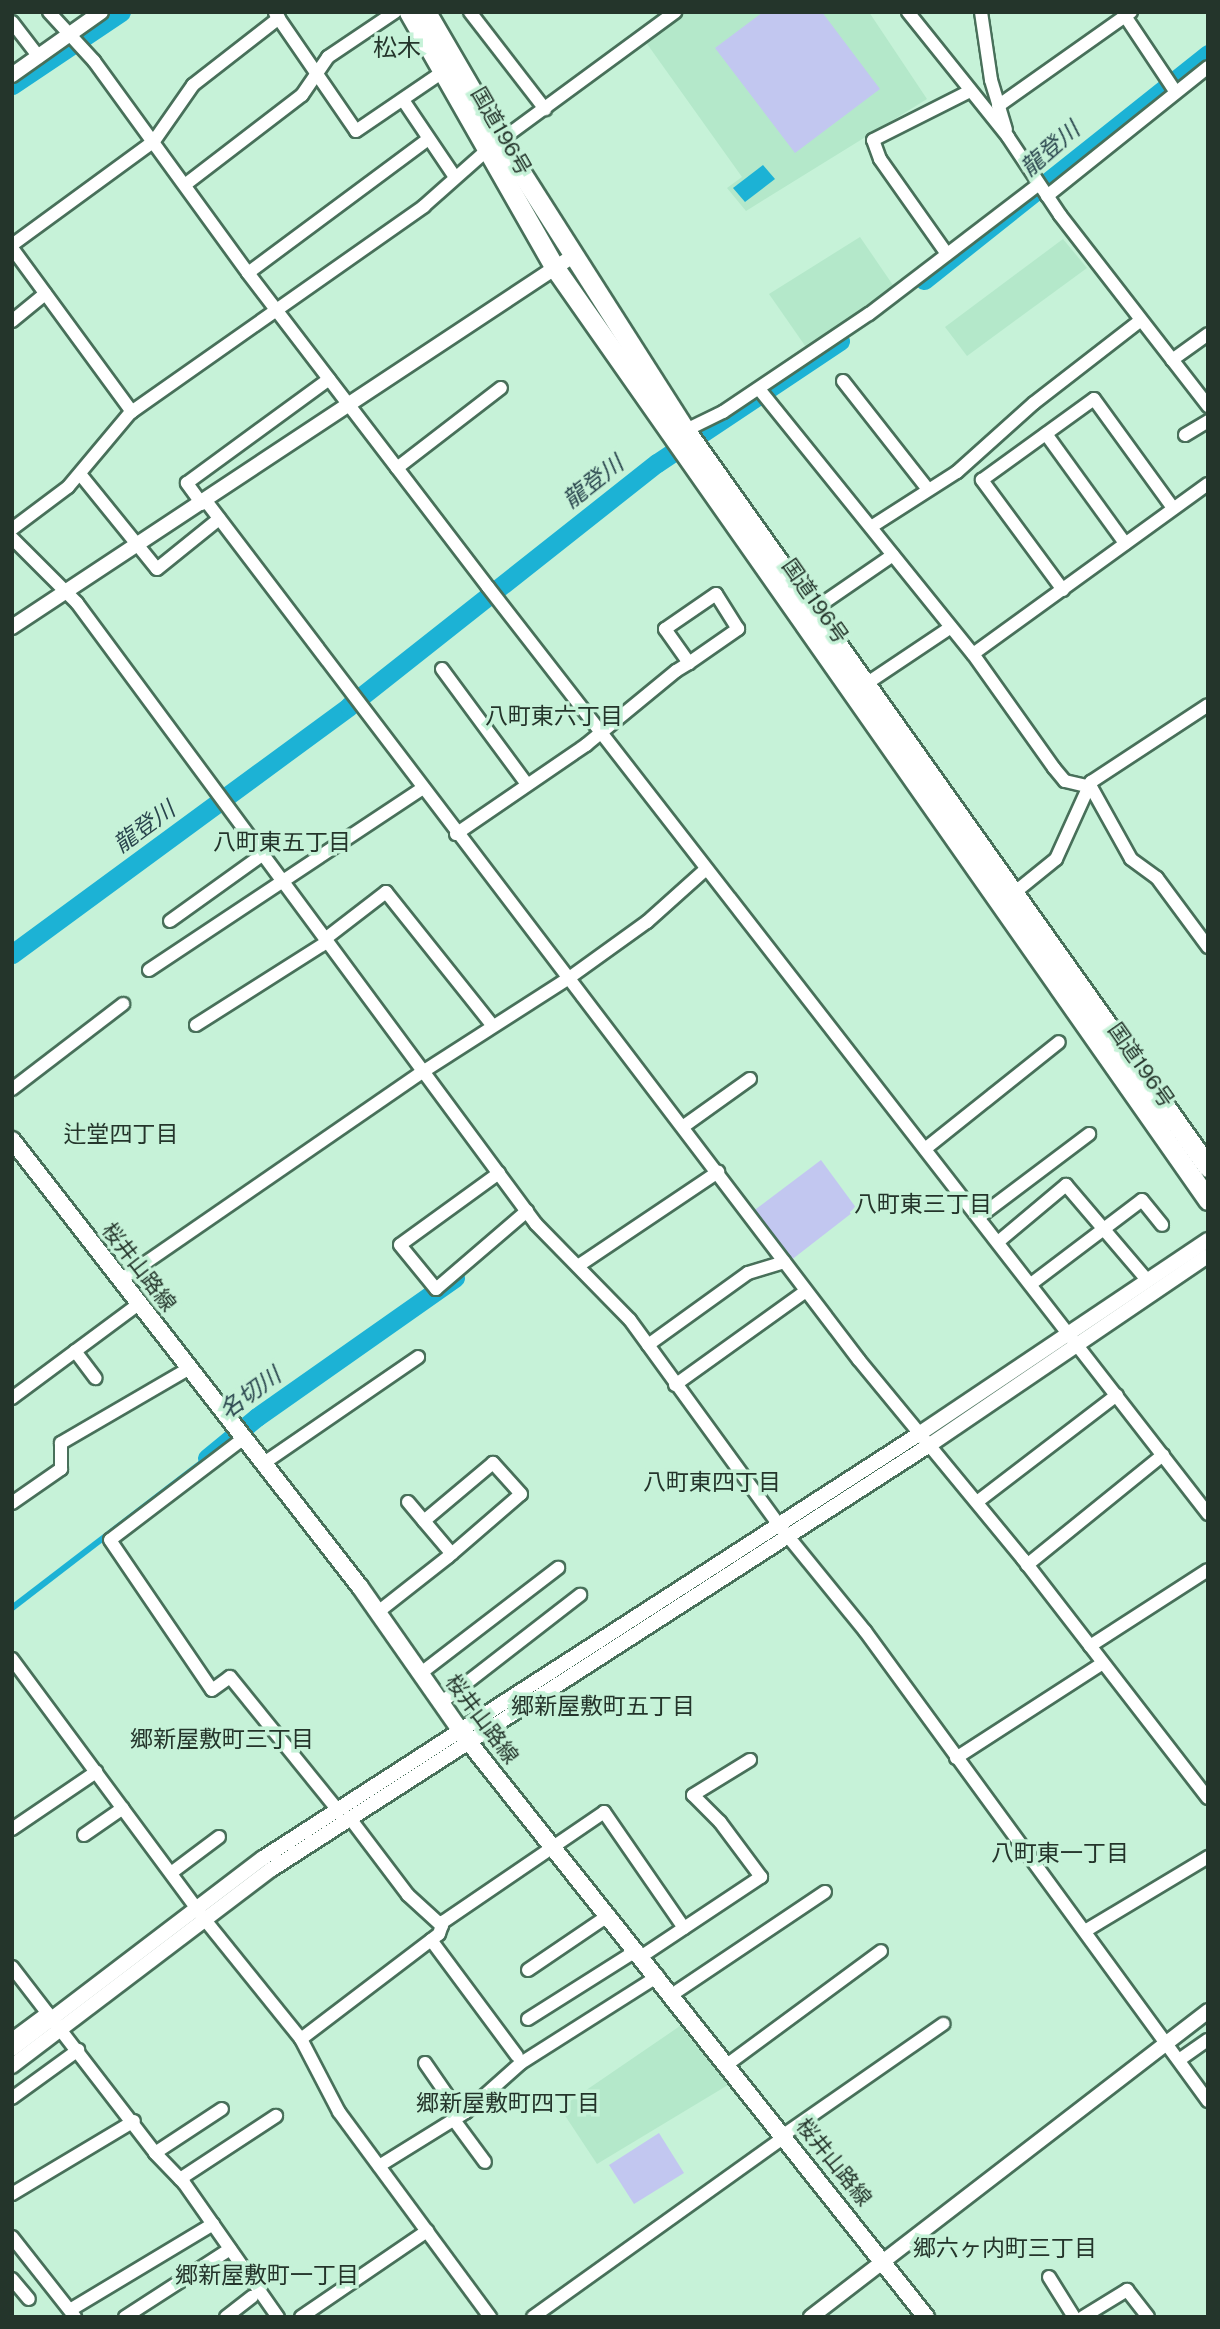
<!DOCTYPE html>
<html>
<head>
<meta charset="utf-8">
<style>
  body { margin:0 }
  #map { position:relative; width:1220px; height:2329px; overflow:hidden; background:#c6f2d8; font-family:"Public Sans","Noto Sans JP",sans-serif }
  div>[style] { position:absolute }
  [style*='--x'] { left:calc(var(--x)*1px); top:calc(var(--y)*1px); width:calc(var(--w)*1px); rotate:calc(var(--a)*1deg) }
  .built>* { inset:0; background:#b4e8ca }
  .green>* { inset:0; background:#c2c7f0 }
  .water>* { inset:0; background:#1cb2d5 }
  .river>* { height:19px; margin:-9.5px; padding:0 9.5px; transform-origin:9.5px; border-radius:9.5px; background:#1cb2d5 }
  .roads { filter:drop-shadow(2px 0 #48705a) drop-shadow(-2px 0 #48705a) drop-shadow(0 2px #48705a) drop-shadow(0 -2px #48705a) }
  .minor>* { height:12px; margin:-6px; padding:0 6px; transform-origin:6px; border-radius:6px; background:#fff }
  .tertiary>* { height:14px; margin:-7px; padding:0 7px; transform-origin:7px; border-radius:7px; background:#fff }
  .secondary>* { height:16px; margin:-8px; padding:0 8px; transform-origin:8px; border-radius:8px; background:#fff }
  .trunk>* { height:19px; margin:-9.5px; padding:0 9.5px; transform-origin:9.5px; border-radius:9.5px; background:#fff }
  span { translate:-50% -50%; white-space:nowrap; text-align:center; line-height:1.15; -webkit-text-stroke:7px #c6f2d8; paint-order:stroke }
  .street-label { font-size:21px; color:#24352b }
  .water-label { font-size:23px; color:#29454d; font-style:italic }
  .neighbourhood-label { font-size:23px; color:#24352b }
  .quarter-label { font-size:24px; color:#24352b }
  .frame { position:absolute; inset:0; border:14px solid #24352b; pointer-events:none }
</style>
</head>
<body>
<div id="map">
  <div class="built">
    <div style="clip-path:polygon(683px 12px,869px 12px,927px 99px,746px 211px,727px 188px,742px 177px,645px 41px)"></div>
    <div style="clip-path:polygon(860px 237px,895px 288px,808px 350px,769px 294px)"></div>
    <div style="clip-path:polygon(1063px 239px,1087px 268px,967px 356px,945px 327px)"></div>
    <div style="clip-path:polygon(680px 2026px,728px 2085px,597px 2164px,560px 2108px)"></div>
  </div>
  <div class="green">
    <div style="clip-path:polygon(763px 12px,822px 12px,880px 89px,795px 153px,715px 48px)"></div>
    <div style="clip-path:polygon(821px 1160px,857px 1209px,790px 1261px,752px 1212px)"></div>
    <div style="clip-path:polygon(659px 2133px,684px 2173px,634px 2204px,609px 2165px)"></div>
  </div>
  <div class="water">
    <div style="clip-path:polygon(763px 165px,775px 179px,745px 202px,733px 188px)"></div>
    <div style="clip-path:polygon(226px 1440px,230px 1444px,12px 1612px,12px 1604px)"></div>
  </div>
  <div class="river">
    <div style="--x:12;--y:85;--w:131;--a:-33.8"></div>
    <div style="--x:924;--y:280;--w:363;--a:-38.5"></div>
    <div style="--x:12;--y:954;--w:418;--a:-36.3"></div>
    <div style="--x:349;--y:706;--w:392;--a:-38.3"></div>
    <div style="--x:657;--y:463;--w:220;--a:-33.7"></div>
    <div style="--x:207;--y:1458;--w:65;--a:-39.4"></div>
    <div style="--x:257;--y:1417;--w:242;--a:-35.1"></div>
  </div>
  <div class="roads">
    <div class="minor">
      <div style="--x:49;--y:12;--w:67;--a:47.4"></div>
      <div style="--x:94;--y:61;--w:262;--a:54"></div>
      <div style="--x:248;--y:273;--w:395;--a:52.6"></div>
      <div style="--x:488;--y:587;--w:1174;--a:52.16"></div>
      <div style="--x:470;--y:12;--w:123;--a:52.3"></div>
      <div style="--x:908;--y:12;--w:160;--a:51.3"></div>
      <div style="--x:1008;--y:137;--w:94;--a:56.3"></div>
      <div style="--x:1060;--y:215;--w:242;--a:52.2"></div>
      <div style="--x:981;--y:12;--w:69;--a:81.6"></div>
      <div style="--x:991;--y:80;--w:52;--a:73.3"></div>
      <div style="--x:275;--y:13;--w:143;--a:55.5"></div>
      <div style="--x:356;--y:131;--w:103;--a:-34.3"></div>
      <div style="--x:1125;--y:16;--w:90;--a:56.3"></div>
      <div style="--x:12;--y:22;--w:44;--a:52.4"></div>
      <div style="--x:403;--y:100;--w:93;--a:56"></div>
      <div style="--x:998;--y:106;--w:163;--a:-35.3"></div>
      <div style="--x:186;--y:184;--w:146;--a:-37.5"></div>
      <div style="--x:302;--y:95;--w:46;--a:-55.6"></div>
      <div style="--x:328;--y:57;--w:81;--a:-33.9"></div>
      <div style="--x:1047;--y:196;--w:206;--a:-38.7"></div>
      <div style="--x:12;--y:245;--w:176;--a:-36.2"></div>
      <div style="--x:154;--y:141;--w:68;--a:-55.1"></div>
      <div style="--x:193;--y:85;--w:109;--a:-37.9"></div>
      <div style="--x:12;--y:248;--w:203;--a:53.8"></div>
      <div style="--x:947;--y:254;--w:116;--a:-125.2"></div>
      <div style="--x:880;--y:159;--w:20;--a:-110"></div>
      <div style="--x:873;--y:140;--w:109;--a:-26.8"></div>
      <div style="--x:248;--y:273;--w:223;--a:-36.6"></div>
      <div style="--x:12;--y:321;--w:43;--a:-39.3"></div>
      <div style="--x:1172;--y:360;--w:44;--a:-35.8"></div>
      <div style="--x:843;--y:381;--w:136;--a:51.9"></div>
      <div style="--x:759;--y:389;--w:341;--a:51.1"></div>
      <div style="--x:973;--y:654;--w:140;--a:54.6"></div>
      <div style="--x:1054;--y:768;--w:17;--a:50"></div>
      <div style="--x:1065;--y:781;--w:27;--a:13"></div>
      <div style="--x:1091;--y:787;--w:82;--a:60.9"></div>
      <div style="--x:1131;--y:859;--w:32;--a:36"></div>
      <div style="--x:1157;--y:878;--w:86;--a:53.5"></div>
      <div style="--x:680;--y:433;--w:48;--a:-26"></div>
      <div style="--x:723;--y:412;--w:176;--a:-33.9"></div>
      <div style="--x:869;--y:314;--w:213;--a:-37.4"></div>
      <div style="--x:1046;--y:434;--w:135;--a:54.1"></div>
      <div style="--x:1185;--y:435;--w:27;--a:-31"></div>
      <div style="--x:397;--y:468;--w:131;--a:-37.6"></div>
      <div style="--x:80;--y:474;--w:122;--a:51"></div>
      <div style="--x:157;--y:569;--w:80;--a:-38.9"></div>
      <div style="--x:206;--y:501;--w:1079;--a:52.76"></div>
      <div style="--x:859;--y:1360;--w:258;--a:50.5"></div>
      <div style="--x:1023;--y:1559;--w:302;--a:52.3"></div>
      <div style="--x:202;--y:504;--w:26;--a:-126"></div>
      <div style="--x:187;--y:483;--w:176;--a:-36.2"></div>
      <div style="--x:871;--y:527;--w:102;--a:-32.6"></div>
      <div style="--x:957;--y:472;--w:103;--a:-41.9"></div>
      <div style="--x:1034;--y:403;--w:135;--a:-37.8"></div>
      <div style="--x:12;--y:529;--w:70;--a:-36.9"></div>
      <div style="--x:68;--y:487;--w:97;--a:-50"></div>
      <div style="--x:130;--y:413;--w:360;--a:-35.1"></div>
      <div style="--x:424;--y:206;--w:83;--a:-41.6"></div>
      <div style="--x:486;--y:151;--w:235;--a:-36.3"></div>
      <div style="--x:12;--y:538;--w:92;--a:45"></div>
      <div style="--x:77;--y:603;--w:772;--a:53.53"></div>
      <div style="--x:536;--y:1224;--w:134;--a:45.6"></div>
      <div style="--x:630;--y:1320;--w:252;--a:54"></div>
      <div style="--x:778;--y:1524;--w:138;--a:50.9"></div>
      <div style="--x:865;--y:1631;--w:582;--a:53.88"></div>
      <div style="--x:1063;--y:590;--w:137;--a:-126.4"></div>
      <div style="--x:982;--y:480;--w:138;--a:-35.9"></div>
      <div style="--x:1094;--y:399;--w:135;--a:54.1"></div>
      <div style="--x:813;--y:610;--w:97;--a:-34.5"></div>
      <div style="--x:973;--y:654;--w:290;--a:-35.9"></div>
      <div style="--x:442;--y:669;--w:142;--a:53.6"></div>
      <div style="--x:866;--y:684;--w:102;--a:-33.8"></div>
      <div style="--x:456;--y:834;--w:158;--a:-34.4"></div>
      <div style="--x:586;--y:745;--w:117;--a:-39.4"></div>
      <div style="--x:676;--y:671;--w:15;--a:-32"></div>
      <div style="--x:689;--y:663;--w:60;--a:-34.8"></div>
      <div style="--x:738;--y:629;--w:41;--a:-122.2"></div>
      <div style="--x:716;--y:594;--w:62;--a:145.5"></div>
      <div style="--x:665;--y:629;--w:42;--a:54.8"></div>
      <div style="--x:1014;--y:893;--w:54;--a:-39"></div>
      <div style="--x:1056;--y:859;--w:85;--a:-65.6"></div>
      <div style="--x:1091;--y:782;--w:140;--a:-33.3"></div>
      <div style="--x:170;--y:921;--w:113;--a:-35.7"></div>
      <div style="--x:325;--y:939;--w:77;--a:-37.6"></div>
      <div style="--x:386;--y:892;--w:171;--a:51.4"></div>
      <div style="--x:149;--y:970;--w:329;--a:-33.6"></div>
      <div style="--x:196;--y:1025;--w:155;--a:-32.4"></div>
      <div style="--x:12;--y:1089;--w:140;--a:-37.4"></div>
      <div style="--x:684;--y:1126;--w:81;--a:-35.5"></div>
      <div style="--x:925;--y:1149;--w:171;--a:-38.6"></div>
      <div style="--x:499;--y:1173;--w:122;--a:144"></div>
      <div style="--x:400;--y:1245;--w:57;--a:50.7"></div>
      <div style="--x:436;--y:1289;--w:120;--a:-40.6"></div>
      <div style="--x:979;--y:1217;--w:138;--a:-37"></div>
      <div style="--x:998;--y:1242;--w:89;--a:-40"></div>
      <div style="--x:1066;--y:1185;--w:125;--a:49.5"></div>
      <div style="--x:578;--y:1266;--w:169;--a:-33.9"></div>
      <div style="--x:122;--y:1279;--w:367;--a:-34.6"></div>
      <div style="--x:424;--y:1071;--w:172;--a:-32.7"></div>
      <div style="--x:569;--y:978;--w:96;--a:-35.7"></div>
      <div style="--x:647;--y:922;--w:79;--a:-41.9"></div>
      <div style="--x:1031;--y:1284;--w:139;--a:-37.1"></div>
      <div style="--x:1142;--y:1200;--w:32;--a:51"></div>
      <div style="--x:648;--y:1345;--w:123;--a:-35.8"></div>
      <div style="--x:748;--y:1273;--w:38;--a:-17"></div>
      <div style="--x:75;--y:1351;--w:34;--a:53"></div>
      <div style="--x:675;--y:1385;--w:161;--a:-35.7"></div>
      <div style="--x:12;--y:1398;--w:159;--a:-36.6"></div>
      <div style="--x:244;--y:1438;--w:168;--a:142.7"></div>
      <div style="--x:110;--y:1540;--w:181;--a:55.8"></div>
      <div style="--x:212;--y:1690;--w:22;--a:-36"></div>
      <div style="--x:230;--y:1677;--w:169;--a:51"></div>
      <div style="--x:264;--y:1463;--w:187;--a:-34.5"></div>
      <div style="--x:408;--y:1502;--w:25;--a:50"></div>
      <div style="--x:977;--y:1502;--w:176;--a:-37.4"></div>
      <div style="--x:12;--y:1503;--w:60;--a:-34.8"></div>
      <div style="--x:61;--y:1469;--w:26;--a:-90"></div>
      <div style="--x:61;--y:1443;--w:149;--a:-30.2"></div>
      <div style="--x:1027;--y:1565;--w:175;--a:-39"></div>
      <div style="--x:378;--y:1612;--w:89;--a:-38.2"></div>
      <div style="--x:448;--y:1557;--w:96;--a:-40.8"></div>
      <div style="--x:521;--y:1494;--w:42;--a:-132.1"></div>
      <div style="--x:493;--y:1463;--w:90;--a:140"></div>
      <div style="--x:424;--y:1521;--w:43;--a:49.7"></div>
      <div style="--x:1090;--y:1646;--w:140;--a:-32.8"></div>
      <div style="--x:12;--y:1659;--w:325;--a:53.5"></div>
      <div style="--x:205;--y:1920;--w:153;--a:51.1"></div>
      <div style="--x:301;--y:2039;--w:82;--a:62.5"></div>
      <div style="--x:339;--y:2112;--w:255;--a:53.6"></div>
      <div style="--x:421;--y:1673;--w:173;--a:-37.5"></div>
      <div style="--x:442;--y:1702;--w:175;--a:-37.8"></div>
      <div style="--x:956;--y:1758;--w:175;--a:-32.9"></div>
      <div style="--x:349;--y:1817;--w:98;--a:52.9"></div>
      <div style="--x:408;--y:1895;--w:46;--a:42.4"></div>
      <div style="--x:12;--y:1829;--w:102;--a:-34.2"></div>
      <div style="--x:84;--y:1835;--w:47;--a:-34.7"></div>
      <div style="--x:171;--y:1873;--w:60;--a:-36.9"></div>
      <div style="--x:1085;--y:1931;--w:144;--a:-31"></div>
      <div style="--x:431;--y:1940;--w:144;--a:53.4"></div>
      <div style="--x:642;--y:1956;--w:143;--a:-33.6"></div>
      <div style="--x:761;--y:1877;--w:69;--a:-126.7"></div>
      <div style="--x:720;--y:1822;--w:38;--a:-135"></div>
      <div style="--x:693;--y:1795;--w:67;--a:-31.6"></div>
      <div style="--x:12;--y:1967;--w:235;--a:52.4"></div>
      <div style="--x:155;--y:2153;--w:42;--a:46"></div>
      <div style="--x:184;--y:2183;--w:164;--a:55"></div>
      <div style="--x:528;--y:1970;--w:98;--a:-34.2"></div>
      <div style="--x:673;--y:1994;--w:183;--a:-33.9"></div>
      <div style="--x:528;--y:2019;--w:129;--a:-32.3"></div>
      <div style="--x:12;--y:2039;--w:44;--a:-36.6"></div>
      <div style="--x:301;--y:2039;--w:173;--a:-37.3"></div>
      <div style="--x:439;--y:1934;--w:13;--a:-72"></div>
      <div style="--x:443;--y:1922;--w:195;--a:-34.3"></div>
      <div style="--x:604;--y:1812;--w:141;--a:55.4"></div>
      <div style="--x:1179;--y:2060;--w:35;--a:-35"></div>
      <div style="--x:425;--y:2063;--w:63;--a:55.3"></div>
      <div style="--x:728;--y:2064;--w:190;--a:-36.4"></div>
      <div style="--x:12;--y:2098;--w:82;--a:-36"></div>
      <div style="--x:454;--y:2120;--w:52;--a:53.6"></div>
      <div style="--x:785;--y:2134;--w:193;--a:-34.8"></div>
      <div style="--x:155;--y:2153;--w:80;--a:-33.3"></div>
      <div style="--x:379;--y:2166;--w:102;--a:-31.8"></div>
      <div style="--x:466;--y:2112;--w:74;--a:-41.7"></div>
      <div style="--x:521;--y:2063;--w:162;--a:-32.4"></div>
      <div style="--x:180;--y:2179;--w:115;--a:-33.3"></div>
      <div style="--x:12;--y:2194;--w:142;--a:-30.9"></div>
      <div style="--x:12;--y:2237;--w:102;--a:51.8"></div>
      <div style="--x:1049;--y:2277;--w:47;--a:58"></div>
      <div style="--x:12;--y:2279;--w:26;--a:50"></div>
      <div style="--x:70;--y:2310;--w:167;--a:-31"></div>
      <div style="--x:125;--y:2317;--w:125;--a:-32.9"></div>
      <div style="--x:226;--y:2317;--w:33;--a:-38"></div>
      <div style="--x:301;--y:2317;--w:153;--a:-34.3"></div>
      <div style="--x:533;--y:2317;--w:311;--a:-35.6"></div>
      <div style="--x:1083;--y:2317;--w:52;--a:-31.5"></div>
      <div style="--x:1127;--y:2290;--w:34;--a:52"></div>
    </div>
    <div class="tertiary">
      <div style="--x:12;--y:75;--w:109;--a:-35.3"></div>
      <div style="--x:12;--y:627;--w:673;--a:-33.48"></div>
      <div style="--x:12;--y:2049;--w:315;--a:-37.3"></div>
      <div style="--x:263;--y:1858;--w:785;--a:-32.88"></div>
      <div style="--x:922;--y:1432;--w:344;--a:-33.9"></div>
      <div style="--x:12;--y:2066;--w:326;--a:-37.2"></div>
      <div style="--x:272;--y:1869;--w:784;--a:-32.82"></div>
      <div style="--x:931;--y:1444;--w:335;--a:-34.2"></div>
      <div style="--x:811;--y:2317;--w:501;--a:-37.62"></div>
    </div>
    <div class="secondary">
      <div style="--x:12;--y:1140;--w:566;--a:52.1"></div>
      <div style="--x:360;--y:1587;--w:188;--a:55"></div>
      <div style="--x:468;--y:1741;--w:736;--a:51.51"></div>
    </div>
    <div class="trunk">
      <div style="--x:409;--y:12;--w:295;--a:60.3"></div>
      <div style="--x:555;--y:268;--w:1138;--a:54.98"></div>
      <div style="--x:426;--y:12;--w:149;--a:59.8"></div>
      <div style="--x:501;--y:141;--w:343;--a:57.5"></div>
      <div style="--x:685;--y:430;--w:904;--a:54.64"></div>
    </div>
  </div>
  <div class="street-label">
    <span style="left:501px;top:131px;rotate:60deg">国道196号</span>
    <span style="left:815px;top:601px;rotate:55deg">国道196号</span>
    <span style="left:1141px;top:1065px;rotate:55deg">国道196号</span>
    <span style="left:139px;top:1267px;rotate:52deg">桜井山路線</span>
    <span style="left:482px;top:1719px;rotate:53deg">桜井山路線</span>
    <span style="left:834px;top:2162px;rotate:51deg">桜井山路線</span>
  </div>
  <div class="water-label">
    <span style="left:1050px;top:149px;rotate:-41deg">龍登川</span>
    <span style="left:593px;top:482px;rotate:-38deg">龍登川</span>
    <span style="left:144px;top:827px;rotate:-36deg">龍登川</span>
    <span style="left:250px;top:1393px;rotate:-36deg">名切川</span>
  </div>
  <div class="neighbourhood-label">
    <span style="left:554px;top:716px">八町東六丁目</span>
    <span style="left:282px;top:842px">八町東五丁目</span>
    <span style="left:121px;top:1134px">辻堂四丁目</span>
    <span style="left:923px;top:1204px">八町東三丁目</span>
    <span style="left:712px;top:1482px">八町東四丁目</span>
    <span style="left:603px;top:1706px">郷新屋敷町五丁目</span>
    <span style="left:222px;top:1739px">郷新屋敷町三丁目</span>
    <span style="left:1060px;top:1853px">八町東一丁目</span>
    <span style="left:508px;top:2103px">郷新屋敷町四丁目</span>
    <span style="left:1005px;top:2248px">郷六ヶ内町三丁目</span>
    <span style="left:267px;top:2275px">郷新屋敷町一丁目</span>
  </div>
  <div class="quarter-label">
    <span style="left:397px;top:48px">松木</span>
  </div>
  <div class="frame"></div>
</div>
</body>
</html>
